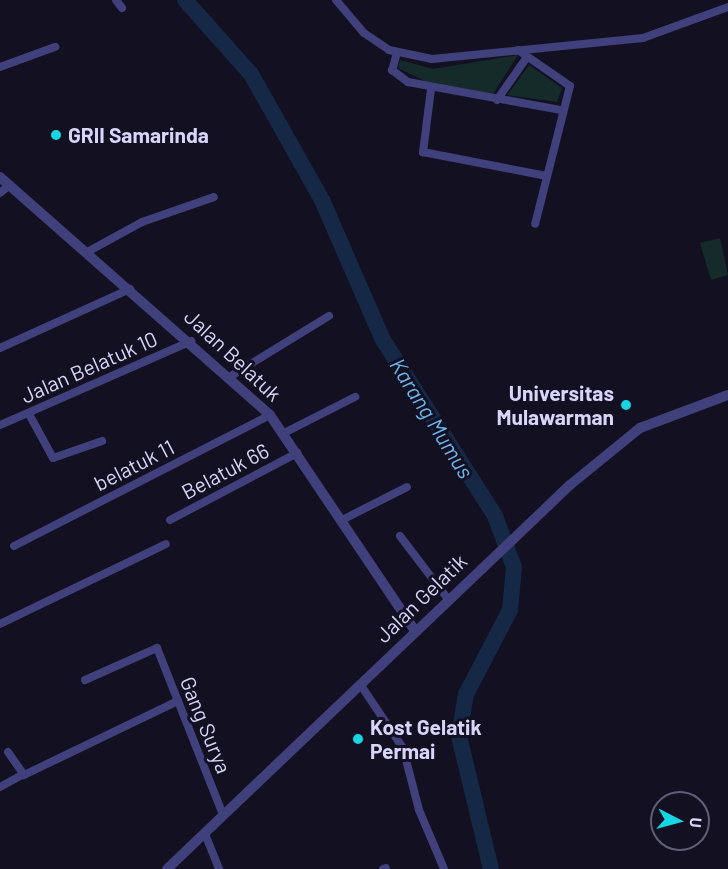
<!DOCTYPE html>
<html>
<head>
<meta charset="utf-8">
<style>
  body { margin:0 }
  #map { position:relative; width:728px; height:869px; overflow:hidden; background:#121021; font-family:Barlow,sans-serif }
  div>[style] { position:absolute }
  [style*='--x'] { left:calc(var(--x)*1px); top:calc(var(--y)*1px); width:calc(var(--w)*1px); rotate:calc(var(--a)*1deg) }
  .green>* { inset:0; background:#142b29 }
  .river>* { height:16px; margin:-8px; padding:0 8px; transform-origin:8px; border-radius:8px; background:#152947 }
  .minor>* { height:8px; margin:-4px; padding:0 4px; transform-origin:4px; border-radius:4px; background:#40407c }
  .tertiary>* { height:10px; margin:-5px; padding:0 5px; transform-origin:5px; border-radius:5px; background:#40407c }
  .dots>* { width:16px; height:16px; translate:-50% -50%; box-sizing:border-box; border:3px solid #121021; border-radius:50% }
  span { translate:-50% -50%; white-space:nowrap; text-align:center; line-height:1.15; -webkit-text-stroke:6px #121021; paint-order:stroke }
  .poi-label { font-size:21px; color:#d8d5fb; font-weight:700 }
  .left { translate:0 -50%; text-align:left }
  .right { translate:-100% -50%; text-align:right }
  .street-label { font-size:21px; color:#d8d5fb }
  .water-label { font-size:22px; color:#6db8f0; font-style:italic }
  .north { position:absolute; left:650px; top:791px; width:60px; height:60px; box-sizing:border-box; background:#121021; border:2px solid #615f78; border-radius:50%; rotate:96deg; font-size:16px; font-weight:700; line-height:24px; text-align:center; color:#d8d5fb }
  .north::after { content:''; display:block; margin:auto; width:21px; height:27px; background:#17d6e4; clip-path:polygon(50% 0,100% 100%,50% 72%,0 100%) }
</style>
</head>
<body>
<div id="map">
  <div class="green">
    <div style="clip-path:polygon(518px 55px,493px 94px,425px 81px,398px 68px,400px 60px,433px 69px)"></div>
    <div style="clip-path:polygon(529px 65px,562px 88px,557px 102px,507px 95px)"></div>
    <div style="clip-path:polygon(720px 238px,728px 275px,711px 280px,700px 243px)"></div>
  </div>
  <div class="river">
    <div style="--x:185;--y:0;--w:99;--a:48.3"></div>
    <div style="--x:251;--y:74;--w:145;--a:60.6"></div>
    <div style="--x:322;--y:200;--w:153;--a:66.5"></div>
    <div style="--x:383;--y:340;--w:209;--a:57.5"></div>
    <div style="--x:495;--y:516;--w:54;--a:69.6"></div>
    <div style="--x:514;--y:567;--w:43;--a:95.3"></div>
    <div style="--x:510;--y:610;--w:95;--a:117.6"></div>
    <div style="--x:466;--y:694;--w:43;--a:99.5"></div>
    <div style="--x:459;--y:736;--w:137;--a:76.5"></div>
  </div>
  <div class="minor">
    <div style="--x:116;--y:0;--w:10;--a:53"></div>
    <div style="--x:336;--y:0;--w:43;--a:49.7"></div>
    <div style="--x:364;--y:33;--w:30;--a:34"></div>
    <div style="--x:389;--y:50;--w:44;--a:11.8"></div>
    <div style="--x:432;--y:59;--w:212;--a:-5.7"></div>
    <div style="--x:643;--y:38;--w:90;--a:-20"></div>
    <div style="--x:518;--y:50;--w:63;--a:34.7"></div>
    <div style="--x:570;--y:86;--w:142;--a:104.2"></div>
    <div style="--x:397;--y:53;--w:18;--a:106"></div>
    <div style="--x:392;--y:70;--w:20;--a:37"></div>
    <div style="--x:408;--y:82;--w:156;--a:10.4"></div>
    <div style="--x:0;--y:67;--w:59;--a:-20"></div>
    <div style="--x:431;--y:89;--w:64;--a:97.2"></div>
    <div style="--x:423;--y:152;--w:126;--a:11"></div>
    <div style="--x:497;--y:100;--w:52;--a:-55.1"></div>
    <div style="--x:0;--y:193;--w:13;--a:-39"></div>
    <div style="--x:89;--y:251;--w:60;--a:-28.7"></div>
    <div style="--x:142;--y:222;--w:76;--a:-19.1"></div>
    <div style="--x:0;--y:348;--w:143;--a:-24.4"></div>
    <div style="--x:231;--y:376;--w:115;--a:-31.5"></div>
    <div style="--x:29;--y:414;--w:50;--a:61.4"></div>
    <div style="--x:53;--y:458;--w:52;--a:-19.1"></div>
    <div style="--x:0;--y:425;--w:209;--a:-23.7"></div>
    <div style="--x:284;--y:433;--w:80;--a:-26.9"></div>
    <div style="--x:170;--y:520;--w:144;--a:-27.8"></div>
    <div style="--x:340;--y:521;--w:75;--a:-26.9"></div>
    <div style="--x:400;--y:536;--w:79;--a:52.7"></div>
    <div style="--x:14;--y:546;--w:288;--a:-27.1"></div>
    <div style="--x:0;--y:624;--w:184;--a:-25.7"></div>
    <div style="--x:85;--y:680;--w:79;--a:-24"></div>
    <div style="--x:157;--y:648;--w:180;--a:68.4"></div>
    <div style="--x:360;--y:684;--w:77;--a:56.1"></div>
    <div style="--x:403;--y:748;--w:64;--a:75.5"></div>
    <div style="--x:419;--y:810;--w:64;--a:67"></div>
    <div style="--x:8;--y:752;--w:28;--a:55"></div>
    <div style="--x:24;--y:775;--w:171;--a:-25.7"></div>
    <div style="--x:0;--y:787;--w:25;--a:-29"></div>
    <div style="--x:205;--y:834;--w:38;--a:68"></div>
    <div style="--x:383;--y:869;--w:3;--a:-18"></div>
  </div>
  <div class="tertiary">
    <div style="--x:0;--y:177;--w:360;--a:41.4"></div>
    <div style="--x:270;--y:415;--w:260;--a:56.1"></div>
    <div style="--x:167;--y:869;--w:557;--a:-43.62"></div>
    <div style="--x:570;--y:485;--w:90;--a:-39.2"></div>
    <div style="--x:640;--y:428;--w:94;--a:-20.6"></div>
  </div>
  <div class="dots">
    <div style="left:56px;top:135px;background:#17d6e4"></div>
    <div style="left:626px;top:405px;background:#17d6e4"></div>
    <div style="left:358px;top:739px;background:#17d6e4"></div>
  </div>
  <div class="poi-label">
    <span class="left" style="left:68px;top:135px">GRII Samarinda</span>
    <span class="right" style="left:614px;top:405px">Universitas<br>Mulawarman</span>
    <span class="left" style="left:370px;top:739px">Kost Gelatik<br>Permai</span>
  </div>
  <div class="street-label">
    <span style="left:233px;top:355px;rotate:43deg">Jalan Belatuk</span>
    <span style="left:89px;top:367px;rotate:-24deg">Jalan Belatuk 10</span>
    <span style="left:134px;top:465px;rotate:-27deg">belatuk 11</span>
    <span style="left:225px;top:471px;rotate:-28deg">Belatuk 66</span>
    <span style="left:421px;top:598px;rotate:-44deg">Jalan Gelatik</span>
    <span style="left:206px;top:725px;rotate:68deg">Gang Surya</span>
  </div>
  <div class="water-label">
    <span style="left:432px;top:418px;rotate:58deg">Karang Mumus</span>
  </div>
  <div class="north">U</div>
</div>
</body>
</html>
